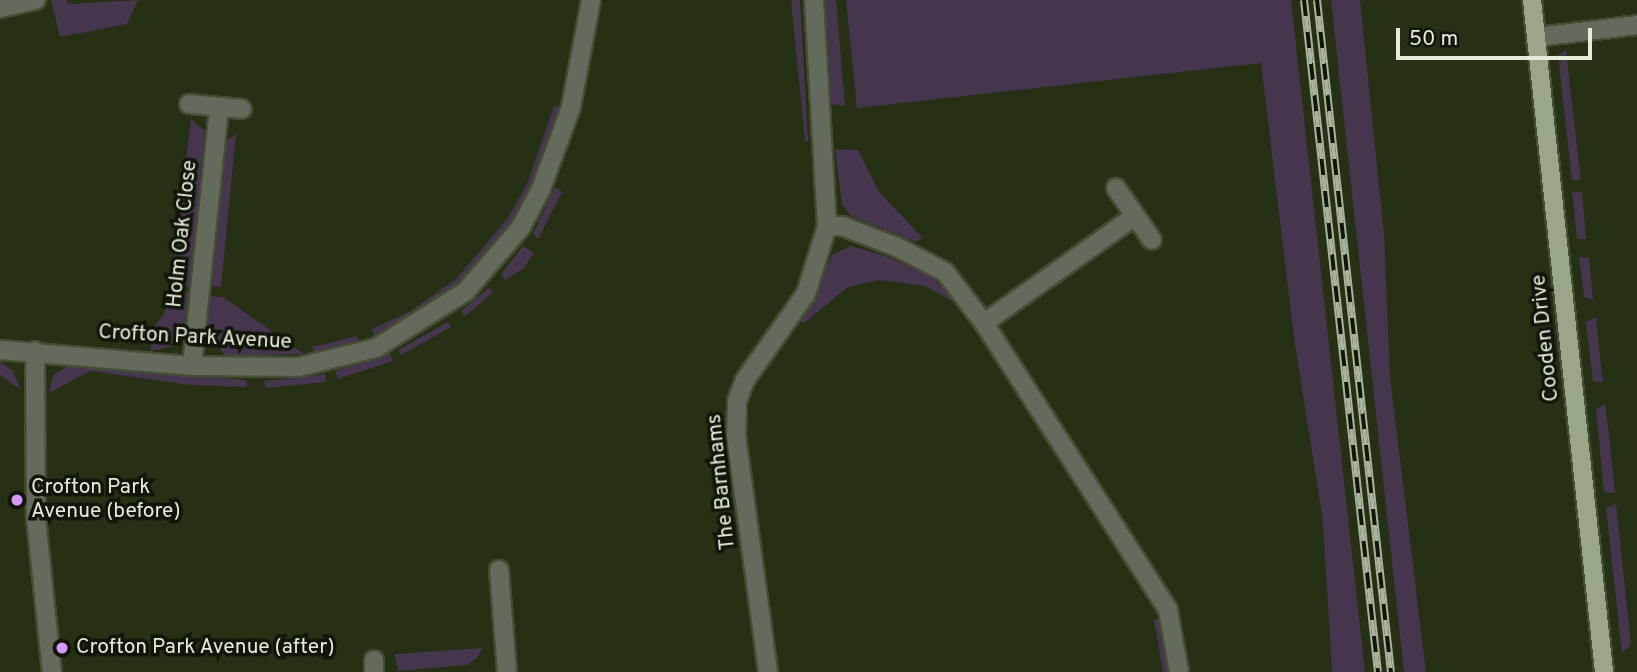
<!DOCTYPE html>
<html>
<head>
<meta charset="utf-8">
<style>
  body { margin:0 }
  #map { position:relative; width:1637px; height:672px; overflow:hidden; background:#263014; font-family:Overpass,sans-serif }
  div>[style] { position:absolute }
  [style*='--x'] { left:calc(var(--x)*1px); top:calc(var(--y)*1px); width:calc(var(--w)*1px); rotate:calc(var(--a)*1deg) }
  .green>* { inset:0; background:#45364e }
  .roads { filter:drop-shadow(2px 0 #444e34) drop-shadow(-2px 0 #444e34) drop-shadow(0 2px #444e34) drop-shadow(0 -2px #444e34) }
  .minor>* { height:18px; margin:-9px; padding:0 9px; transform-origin:9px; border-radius:9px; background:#646a5c }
  .major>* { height:18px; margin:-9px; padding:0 9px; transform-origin:9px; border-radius:9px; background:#9aa68a }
  .rail>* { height:8px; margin-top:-4px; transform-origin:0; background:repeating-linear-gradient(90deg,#12160a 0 16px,#a9b29d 0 32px); box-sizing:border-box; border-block:2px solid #a9b29d }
  .dots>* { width:19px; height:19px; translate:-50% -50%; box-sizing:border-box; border:4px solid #12160a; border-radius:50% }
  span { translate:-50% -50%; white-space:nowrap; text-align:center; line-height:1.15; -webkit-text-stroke:7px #12160a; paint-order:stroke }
  .street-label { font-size:21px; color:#e4ecda }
  .poi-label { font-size:21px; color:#e4ecda }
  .left { translate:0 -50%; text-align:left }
  .scale { position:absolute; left:1396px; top:28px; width:196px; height:32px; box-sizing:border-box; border:4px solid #e4ecda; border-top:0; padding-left:9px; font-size:21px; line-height:24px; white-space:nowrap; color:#e4ecda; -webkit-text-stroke:5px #12160a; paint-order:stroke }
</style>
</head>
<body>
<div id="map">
  <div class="green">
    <div style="clip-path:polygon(51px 0,67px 0,68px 4px,138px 0,127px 24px,60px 37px)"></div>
    <div style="clip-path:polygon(791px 0,800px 0,808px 141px,805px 141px)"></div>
    <div style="clip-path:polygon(825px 0,836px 0,845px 106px,831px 104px)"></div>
    <div style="clip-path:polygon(846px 0,1291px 0,1365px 672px,1332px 672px,1323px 521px,1294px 338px,1261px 63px,857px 108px)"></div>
    <div style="clip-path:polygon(1331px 0,1360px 0,1384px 234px,1390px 377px,1426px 672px,1404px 672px)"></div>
    <div style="clip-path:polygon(1566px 50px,1580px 173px,1580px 180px,1572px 180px,1558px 55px)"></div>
    <div style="clip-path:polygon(554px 106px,561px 108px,532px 186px,512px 224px,460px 283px,413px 317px,374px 335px,372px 329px,411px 311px,457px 278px,507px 219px,527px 184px)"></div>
    <div style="clip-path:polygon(191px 119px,205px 131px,190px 287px,171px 285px)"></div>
    <div style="clip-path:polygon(236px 133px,221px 287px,211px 286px,225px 143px)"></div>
    <div style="clip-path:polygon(835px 149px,858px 150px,879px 192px,923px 238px,916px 242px,851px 216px,842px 204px)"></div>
    <div style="clip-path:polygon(555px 187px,562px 192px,538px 239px,533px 234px)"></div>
    <div style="clip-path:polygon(1572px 192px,1582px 192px,1586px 239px,1577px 239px)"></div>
    <div style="clip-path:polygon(523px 246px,534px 253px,524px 268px,505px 280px,501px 274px)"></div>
    <div style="clip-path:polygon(851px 246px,885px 256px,928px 275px,955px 298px,952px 301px,925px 286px,878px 280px,848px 287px,804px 323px,800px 321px,832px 255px)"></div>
    <div style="clip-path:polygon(1579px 257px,1589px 258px,1593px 300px,1584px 297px)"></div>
    <div style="clip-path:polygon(489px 288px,493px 293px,464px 317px,461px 311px)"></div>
    <div style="clip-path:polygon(169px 291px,189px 293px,184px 330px,170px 347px,151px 351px,151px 331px,164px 314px)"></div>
    <div style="clip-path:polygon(209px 296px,223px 297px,304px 354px,225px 356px,207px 330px)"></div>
    <div style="clip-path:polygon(1596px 317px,1600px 358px,1603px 382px,1593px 381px,1586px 322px)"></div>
    <div style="clip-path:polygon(448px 322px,451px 327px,401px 355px,398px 350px)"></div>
    <div style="clip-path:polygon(357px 336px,358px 342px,314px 353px,312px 347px)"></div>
    <div style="clip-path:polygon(390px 353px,393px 361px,338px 379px,335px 371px)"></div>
    <div style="clip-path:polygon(0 362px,13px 371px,21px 390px,0 375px)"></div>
    <div style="clip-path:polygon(69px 366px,246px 380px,247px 387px,191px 385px,90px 371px,49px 393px,53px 375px)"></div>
    <div style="clip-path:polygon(325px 374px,326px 382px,266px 388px,264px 381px)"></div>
    <div style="clip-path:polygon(1605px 404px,1609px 434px,1615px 493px,1604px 492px,1596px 409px)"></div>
    <div style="clip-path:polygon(1616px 504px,1631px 644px,1622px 653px,1606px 508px)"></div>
    <div style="clip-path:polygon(1160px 619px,1170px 672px,1163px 672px,1154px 620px)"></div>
    <div style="clip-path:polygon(483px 648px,476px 659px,466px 665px,398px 671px,395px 654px)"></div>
  </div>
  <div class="roads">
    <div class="minor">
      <div style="--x:0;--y:8;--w:37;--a:-13"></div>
      <div style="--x:1537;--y:37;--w:101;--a:-6.8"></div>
      <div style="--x:189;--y:104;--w:53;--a:5.4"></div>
      <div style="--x:1116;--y:188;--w:63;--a:55.3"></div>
      <div style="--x:827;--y:226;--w:15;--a:0"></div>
      <div style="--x:842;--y:226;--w:59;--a:20.9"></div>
      <div style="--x:897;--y:247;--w:54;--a:27.5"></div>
      <div style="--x:945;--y:272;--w:64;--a:52.6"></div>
      <div style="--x:984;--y:323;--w:341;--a:57.3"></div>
      <div style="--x:1168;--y:610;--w:63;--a:79.9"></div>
      <div style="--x:984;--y:323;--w:185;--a:-35.3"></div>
      <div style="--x:0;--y:350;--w:193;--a:4.8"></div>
      <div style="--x:192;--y:366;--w:107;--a:0.5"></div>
      <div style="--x:299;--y:367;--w:79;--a:-13.9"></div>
      <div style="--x:376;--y:348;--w:107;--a:-32.3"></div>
      <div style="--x:466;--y:291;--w:84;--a:-49.3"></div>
      <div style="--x:521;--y:227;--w:43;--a:-62.2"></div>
      <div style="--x:541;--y:189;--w:87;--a:-69.9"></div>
      <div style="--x:571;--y:107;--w:109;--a:-79.4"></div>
      <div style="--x:35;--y:351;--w:167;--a:89.7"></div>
      <div style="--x:36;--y:518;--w:155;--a:84.1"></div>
      <div style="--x:192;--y:366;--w:260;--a:-84"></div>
      <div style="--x:499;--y:570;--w:102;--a:85.5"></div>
      <div style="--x:374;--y:660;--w:12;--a:90"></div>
      <div style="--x:768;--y:672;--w:239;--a:-97.7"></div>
      <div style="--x:736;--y:435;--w:34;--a:-88"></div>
      <div style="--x:737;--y:401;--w:22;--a:-69"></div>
      <div style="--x:745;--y:380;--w:105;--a:-54.7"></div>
      <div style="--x:806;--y:294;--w:71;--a:-72.8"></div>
      <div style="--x:827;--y:226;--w:226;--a:-93.3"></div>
    </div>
    <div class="major">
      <div style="--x:1532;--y:0;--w:676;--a:83.88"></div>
    </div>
  </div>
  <div class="rail">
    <div style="--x:1304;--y:0;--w:676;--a:83.72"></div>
    <div style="--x:1317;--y:0;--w:676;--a:83.72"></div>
  </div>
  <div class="dots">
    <div style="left:17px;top:500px;background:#d69bfa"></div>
    <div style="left:62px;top:648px;background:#d69bfa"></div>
  </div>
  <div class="street-label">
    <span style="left:183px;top:234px;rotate:-84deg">Holm Oak Close</span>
    <span style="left:195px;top:338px;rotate:3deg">Crofton Park Avenue</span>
    <span style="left:1546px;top:338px;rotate:-96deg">Cooden Drive</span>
    <span style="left:722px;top:482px;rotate:-96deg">The Barnhams</span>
  </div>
  <div class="poi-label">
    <span class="left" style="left:31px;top:500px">Crofton Park<br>Avenue (before)</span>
    <span class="left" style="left:76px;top:648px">Crofton Park Avenue (after)</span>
  </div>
  <div class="scale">50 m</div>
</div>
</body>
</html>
